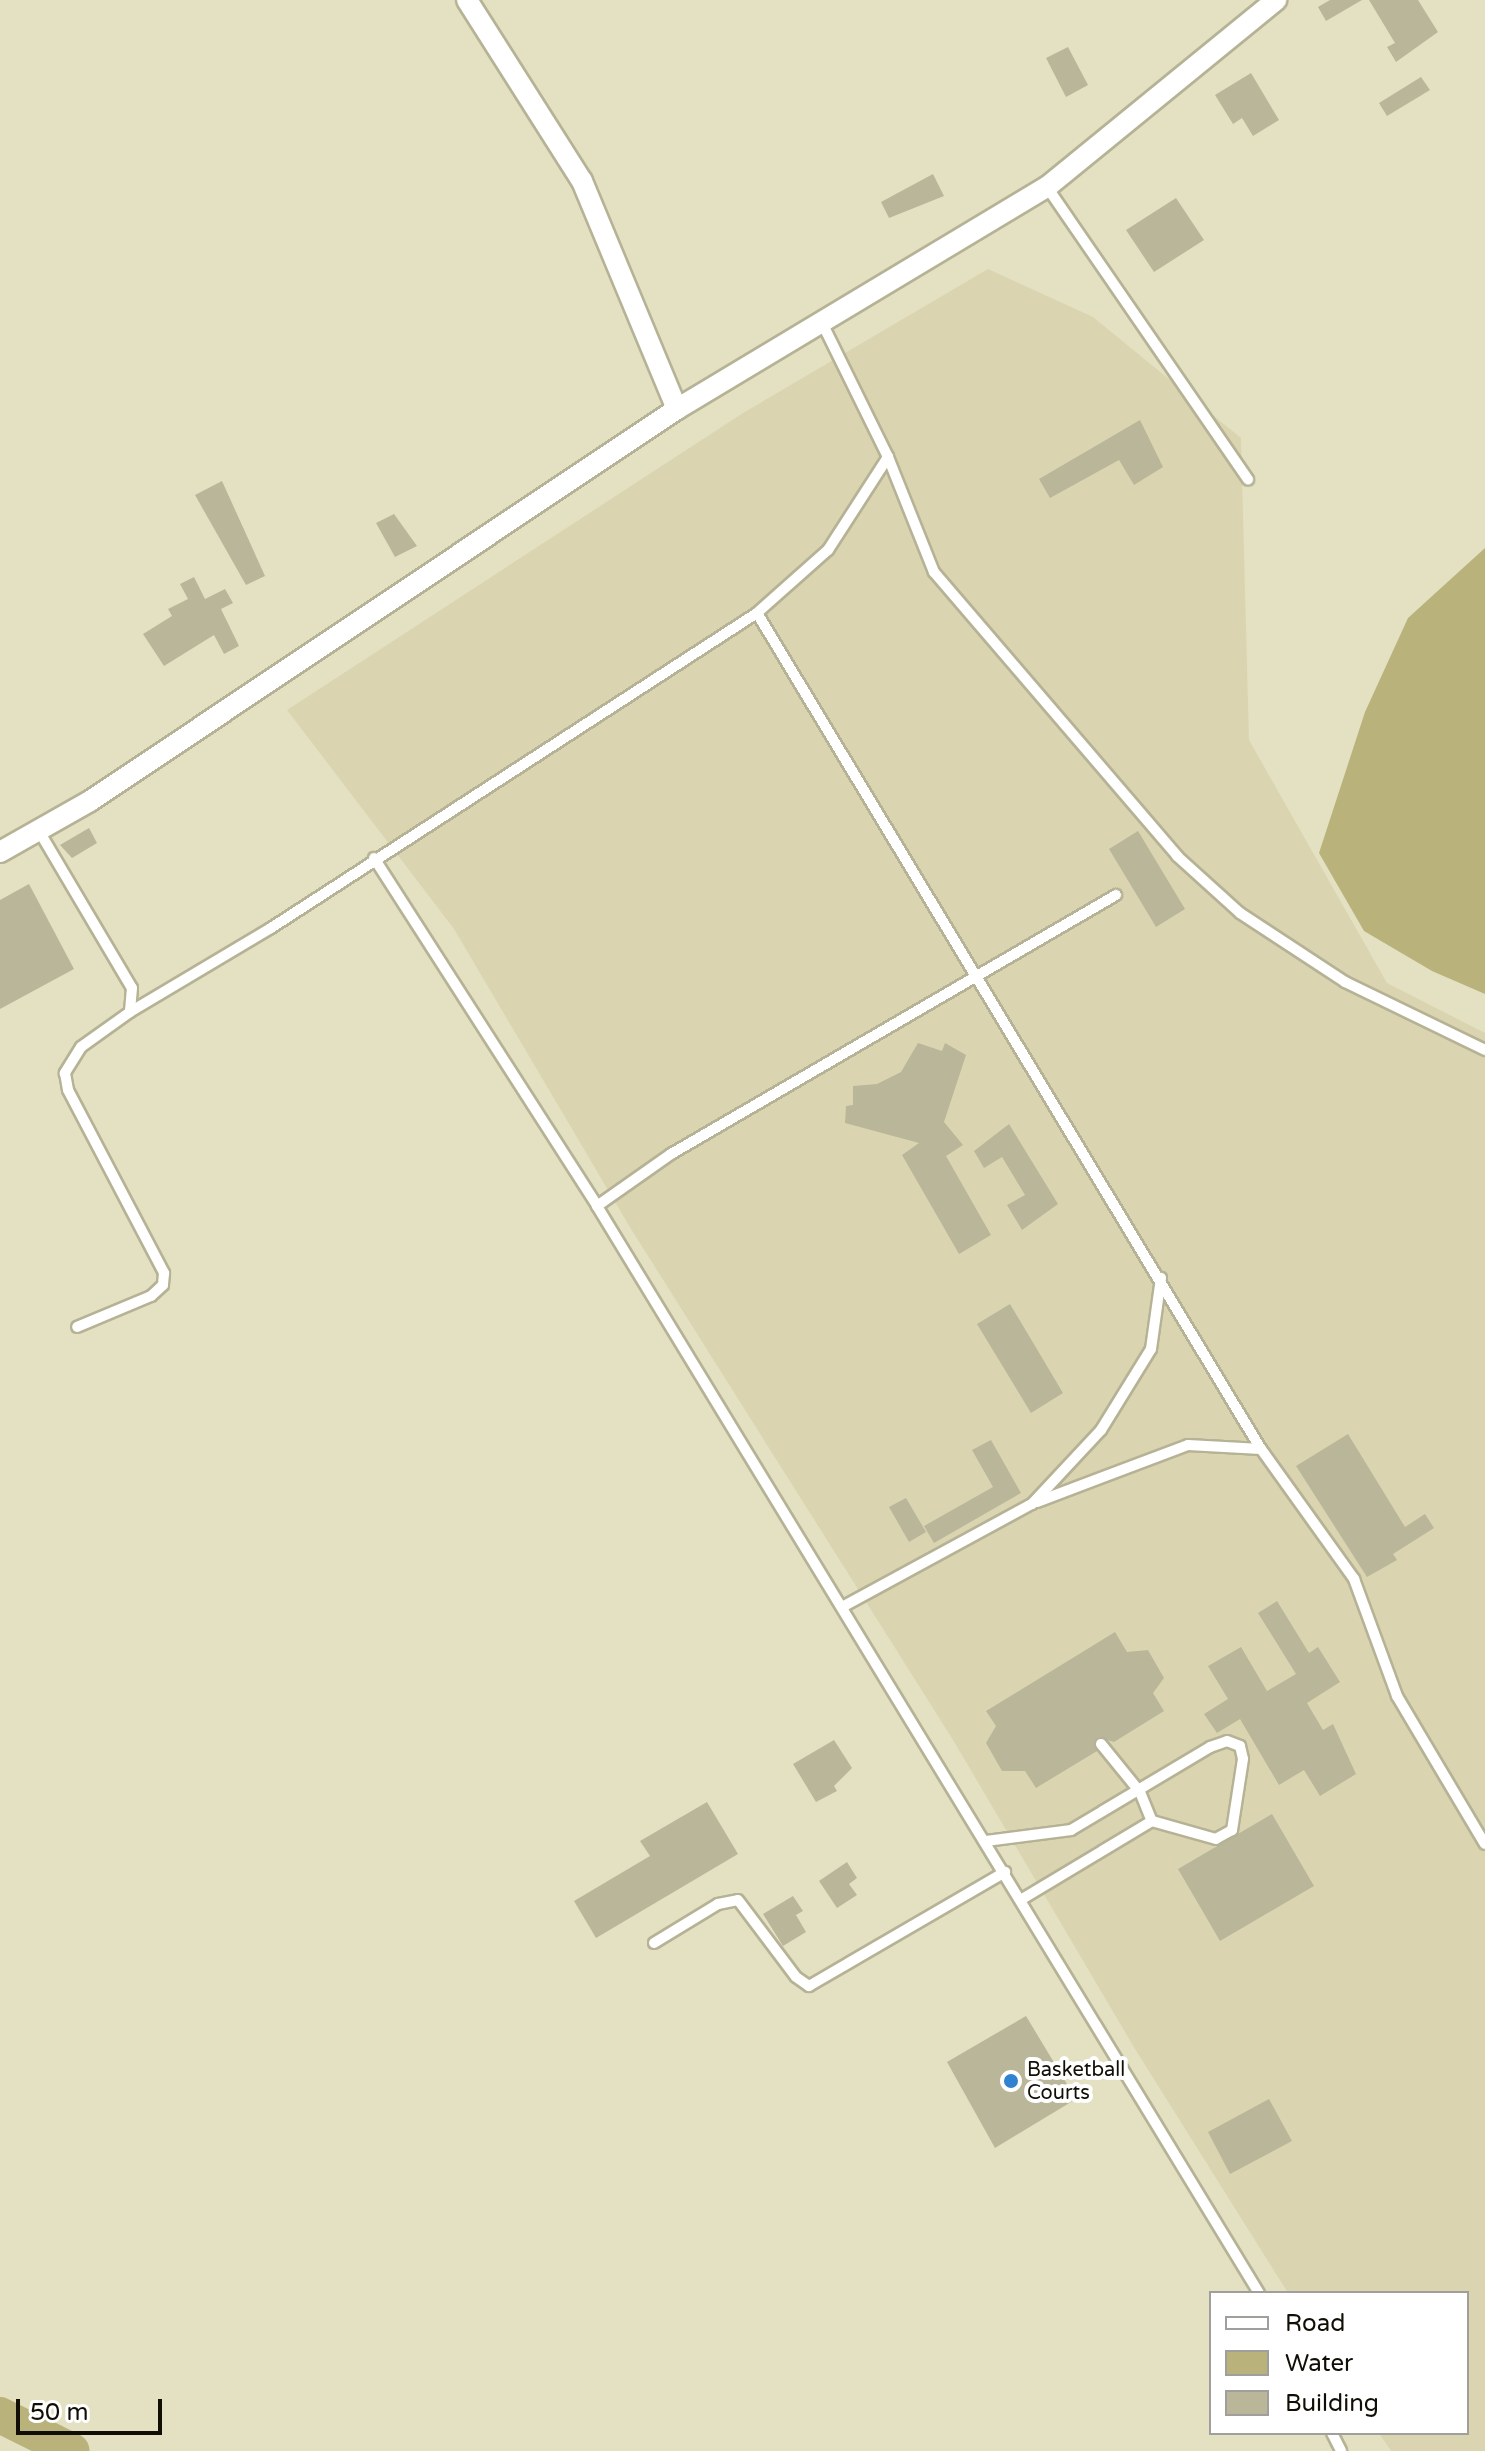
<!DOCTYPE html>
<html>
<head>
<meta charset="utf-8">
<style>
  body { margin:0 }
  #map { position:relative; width:1485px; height:2451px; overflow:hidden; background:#e4e1c3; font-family:"Varela Round",sans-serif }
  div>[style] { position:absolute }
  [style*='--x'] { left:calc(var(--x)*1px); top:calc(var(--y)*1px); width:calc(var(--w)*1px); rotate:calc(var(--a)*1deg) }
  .built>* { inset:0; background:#dad5b0 }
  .water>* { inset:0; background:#bab27b }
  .river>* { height:36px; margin:-18px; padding:0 18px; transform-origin:18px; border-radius:18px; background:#bab27b }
  .building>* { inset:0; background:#bab699 }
  .roads { filter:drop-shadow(2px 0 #b6b295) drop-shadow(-2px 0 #b6b295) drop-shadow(0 2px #b6b295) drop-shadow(0 -2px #b6b295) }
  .lane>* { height:10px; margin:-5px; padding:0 5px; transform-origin:5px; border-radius:5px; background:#fff }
  .street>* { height:20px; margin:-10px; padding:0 10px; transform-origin:10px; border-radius:10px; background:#fff }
  .dots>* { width:22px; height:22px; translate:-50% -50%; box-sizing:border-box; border:4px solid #fff; border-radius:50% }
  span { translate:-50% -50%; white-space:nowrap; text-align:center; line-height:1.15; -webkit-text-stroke:8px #fff; paint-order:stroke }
  .poi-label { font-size:20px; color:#110f05 }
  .left { translate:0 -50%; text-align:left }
  .legend { position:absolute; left:1209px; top:2291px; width:260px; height:144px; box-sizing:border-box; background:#fff; border:2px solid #a09f9b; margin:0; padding:10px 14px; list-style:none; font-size:24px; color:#110f05 }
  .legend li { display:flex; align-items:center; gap:16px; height:40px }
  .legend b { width:40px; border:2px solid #a09f9b }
  .scale { position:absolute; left:16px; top:2399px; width:146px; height:36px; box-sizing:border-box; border:4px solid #110f05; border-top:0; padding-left:10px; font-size:24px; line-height:28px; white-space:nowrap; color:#110f05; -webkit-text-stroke:6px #fff; paint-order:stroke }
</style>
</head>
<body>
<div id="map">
  <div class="built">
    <div style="clip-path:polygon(988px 269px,1093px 317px,1241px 438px,1249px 740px,1387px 983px,1485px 1033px,1485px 2451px,1391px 2451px,1379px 2433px,1467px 2433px,1467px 2293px,1288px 2293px,1135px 2049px,953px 1740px,631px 1229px,454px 929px,287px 710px,743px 413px)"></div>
  </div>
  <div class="water">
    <div style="clip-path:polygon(1485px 548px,1485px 994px,1432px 971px,1364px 931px,1319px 853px,1365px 712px,1408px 618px)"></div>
  </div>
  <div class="river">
    <div style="--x:0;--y:2415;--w:80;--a:26.6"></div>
  </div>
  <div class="building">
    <div style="clip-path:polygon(1330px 0,1362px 0,1326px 21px,1318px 7px)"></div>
    <div style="clip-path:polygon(1369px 0,1418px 0,1438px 32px,1396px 62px,1387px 47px,1395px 43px)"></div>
    <div style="clip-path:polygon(1068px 47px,1088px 85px,1066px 97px,1046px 58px)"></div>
    <div style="clip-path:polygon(1251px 73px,1279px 120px,1253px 136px,1242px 118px,1233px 124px,1215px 95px)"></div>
    <div style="clip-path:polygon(1421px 77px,1430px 90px,1387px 116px,1379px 103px)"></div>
    <div style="clip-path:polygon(933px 174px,944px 196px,889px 218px,881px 202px)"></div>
    <div style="clip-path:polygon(1176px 198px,1204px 240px,1154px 272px,1126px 230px)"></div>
    <div style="clip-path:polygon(1140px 420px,1163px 467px,1134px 485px,1119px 460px,1050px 498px,1039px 479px)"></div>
    <div style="clip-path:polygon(222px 481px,265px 576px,246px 585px,195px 495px)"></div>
    <div style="clip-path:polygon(394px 514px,417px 546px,395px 557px,376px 523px)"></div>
    <div style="clip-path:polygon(194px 577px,205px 599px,225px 589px,233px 603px,221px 609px,239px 646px,224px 654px,214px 635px,164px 666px,143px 634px,172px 616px,168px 609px,188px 599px,180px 584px)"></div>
    <div style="clip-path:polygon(89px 828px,97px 843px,72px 858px,60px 845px)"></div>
    <div style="clip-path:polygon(1138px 831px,1185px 909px,1156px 927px,1109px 849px)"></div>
    <div style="clip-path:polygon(29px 884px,74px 969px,0 1009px,0 900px)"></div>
    <div style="clip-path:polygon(918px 1043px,942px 1051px,945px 1043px,966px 1055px,944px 1122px,963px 1145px,946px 1156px,991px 1235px,959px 1254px,902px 1155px,919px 1143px,845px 1123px,846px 1106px,853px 1105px,853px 1086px,877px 1084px,901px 1072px)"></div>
    <div style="clip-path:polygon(1009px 1124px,1058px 1204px,1022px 1230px,1007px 1205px,1025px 1195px,1002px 1157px,984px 1168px,974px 1151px)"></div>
    <div style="clip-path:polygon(1010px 1304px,1063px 1393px,1031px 1413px,977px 1324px)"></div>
    <div style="clip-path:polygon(1348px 1434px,1405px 1527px,1425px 1514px,1434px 1528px,1393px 1554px,1397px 1560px,1367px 1577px,1296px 1466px)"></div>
    <div style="clip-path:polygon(991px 1440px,1021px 1493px,934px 1543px,924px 1526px,993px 1487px,972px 1450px)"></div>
    <div style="clip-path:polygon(906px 1498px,926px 1532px,909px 1542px,889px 1507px)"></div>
    <div style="clip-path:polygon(1277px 1601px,1309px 1653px,1318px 1647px,1340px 1682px,1307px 1703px,1323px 1730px,1333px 1724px,1356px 1774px,1320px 1796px,1304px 1770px,1279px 1785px,1240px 1719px,1217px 1733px,1204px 1714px,1228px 1699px,1208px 1666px,1241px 1647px,1267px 1691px,1296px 1674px,1258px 1613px)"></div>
    <div style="clip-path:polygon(1115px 1632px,1127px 1652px,1148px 1650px,1164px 1678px,1153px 1693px,1164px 1711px,1114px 1742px,1097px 1737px,1097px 1751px,1036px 1788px,1025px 1771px,1002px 1771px,986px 1743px,996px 1726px,986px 1711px)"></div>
    <div style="clip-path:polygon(834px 1740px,852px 1768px,834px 1786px,837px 1791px,816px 1802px,793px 1764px)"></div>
    <div style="clip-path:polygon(707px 1802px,738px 1854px,596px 1938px,574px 1901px,650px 1856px,640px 1841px)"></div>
    <div style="clip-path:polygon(1272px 1814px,1314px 1886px,1220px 1941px,1178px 1869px)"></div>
    <div style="clip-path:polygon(847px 1862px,857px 1878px,849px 1884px,857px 1895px,837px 1908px,819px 1881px)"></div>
    <div style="clip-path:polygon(793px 1896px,803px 1911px,796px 1915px,806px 1932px,783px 1946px,763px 1914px)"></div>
    <div style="clip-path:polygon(1026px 2016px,1076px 2099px,995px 2148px,947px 2062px)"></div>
    <div style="clip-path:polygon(1269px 2099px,1292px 2141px,1230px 2174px,1208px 2132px)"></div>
  </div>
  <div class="roads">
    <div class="lane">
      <div style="--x:1047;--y:187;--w:355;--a:55.5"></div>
      <div style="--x:888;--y:457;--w:124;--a:68.2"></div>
      <div style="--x:934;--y:572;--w:374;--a:49.4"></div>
      <div style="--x:1177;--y:856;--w:85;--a:42.1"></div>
      <div style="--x:1240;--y:913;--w:126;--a:33.3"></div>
      <div style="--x:1345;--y:982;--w:156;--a:25.9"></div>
      <div style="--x:757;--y:613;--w:976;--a:58.92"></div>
      <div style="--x:1261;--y:1449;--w:160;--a:54.4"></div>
      <div style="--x:1354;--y:1579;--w:125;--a:69.8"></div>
      <div style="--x:1397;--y:1696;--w:172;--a:59.3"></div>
      <div style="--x:39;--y:831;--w:182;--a:59.4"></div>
      <div style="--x:132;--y:988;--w:24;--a:95"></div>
      <div style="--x:130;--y:1012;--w:60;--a:144.5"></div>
      <div style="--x:81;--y:1047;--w:31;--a:122"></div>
      <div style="--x:65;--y:1073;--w:17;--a:80"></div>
      <div style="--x:68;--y:1090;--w:207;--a:62.3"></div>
      <div style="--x:164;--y:1273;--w:12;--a:95"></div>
      <div style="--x:163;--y:1285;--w:16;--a:137"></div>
      <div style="--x:151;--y:1296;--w:80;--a:157.3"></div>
      <div style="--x:374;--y:858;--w:413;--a:57.3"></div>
      <div style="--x:597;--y:1206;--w:1273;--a:58.66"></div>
      <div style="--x:130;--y:1012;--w:164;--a:-30.8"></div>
      <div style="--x:271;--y:928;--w:579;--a:-32.95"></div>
      <div style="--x:757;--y:613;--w:95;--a:-41.6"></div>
      <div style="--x:828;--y:550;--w:111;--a:-57.2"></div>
      <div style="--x:888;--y:457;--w:149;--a:-116.2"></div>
      <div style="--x:597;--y:1206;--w:90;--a:-35.1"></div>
      <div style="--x:671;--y:1154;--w:515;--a:-30.2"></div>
      <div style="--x:1037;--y:1502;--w:161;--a:-20.7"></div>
      <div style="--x:1188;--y:1445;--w:73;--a:3.1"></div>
      <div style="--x:842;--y:1607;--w:216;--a:-28.5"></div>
      <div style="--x:1032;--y:1504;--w:101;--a:-47"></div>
      <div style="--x:1101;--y:1430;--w:95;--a:-58.3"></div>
      <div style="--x:1151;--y:1349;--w:72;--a:-82"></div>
      <div style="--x:1101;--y:1744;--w:62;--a:50.9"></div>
      <div style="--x:1140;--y:1792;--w:31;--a:68"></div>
      <div style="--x:986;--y:1841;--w:86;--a:-7.4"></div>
      <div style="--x:1071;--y:1830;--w:162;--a:-30.8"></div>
      <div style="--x:1210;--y:1747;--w:18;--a:-19"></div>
      <div style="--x:1227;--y:1741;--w:14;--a:21"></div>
      <div style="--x:1240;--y:1746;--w:13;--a:77"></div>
      <div style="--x:1243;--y:1759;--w:72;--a:98.8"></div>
      <div style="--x:1232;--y:1830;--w:18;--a:151"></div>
      <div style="--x:1216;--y:1839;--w:66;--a:-164.3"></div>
      <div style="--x:1152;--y:1821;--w:152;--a:149"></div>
      <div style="--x:654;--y:1943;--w:75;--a:-31.4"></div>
      <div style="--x:718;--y:1904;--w:20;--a:-11"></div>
      <div style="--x:738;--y:1900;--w:96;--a:53"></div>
      <div style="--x:796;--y:1977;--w:16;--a:35"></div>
      <div style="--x:809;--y:1986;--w:227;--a:-30.2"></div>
      <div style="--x:1332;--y:2433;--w:20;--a:63"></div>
    </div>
    <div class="street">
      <div style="--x:467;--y:0;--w:214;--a:57.6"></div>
      <div style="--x:582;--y:181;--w:247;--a:67.4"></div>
      <div style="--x:0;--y:852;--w:103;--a:-29.5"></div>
      <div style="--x:90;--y:801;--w:706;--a:-33.74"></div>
      <div style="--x:677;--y:409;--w:431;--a:-31"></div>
      <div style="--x:1047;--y:187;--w:296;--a:-39.2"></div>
    </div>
  </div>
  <div class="dots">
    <div style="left:1011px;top:2081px;background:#3182d1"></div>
  </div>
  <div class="poi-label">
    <span class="left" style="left:1027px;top:2082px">Basketball<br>Courts</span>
  </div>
  <ul class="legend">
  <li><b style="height:10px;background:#fff"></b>Road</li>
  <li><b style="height:22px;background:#bab27b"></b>Water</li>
  <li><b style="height:22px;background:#bab699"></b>Building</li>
  </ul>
  <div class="scale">50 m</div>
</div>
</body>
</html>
